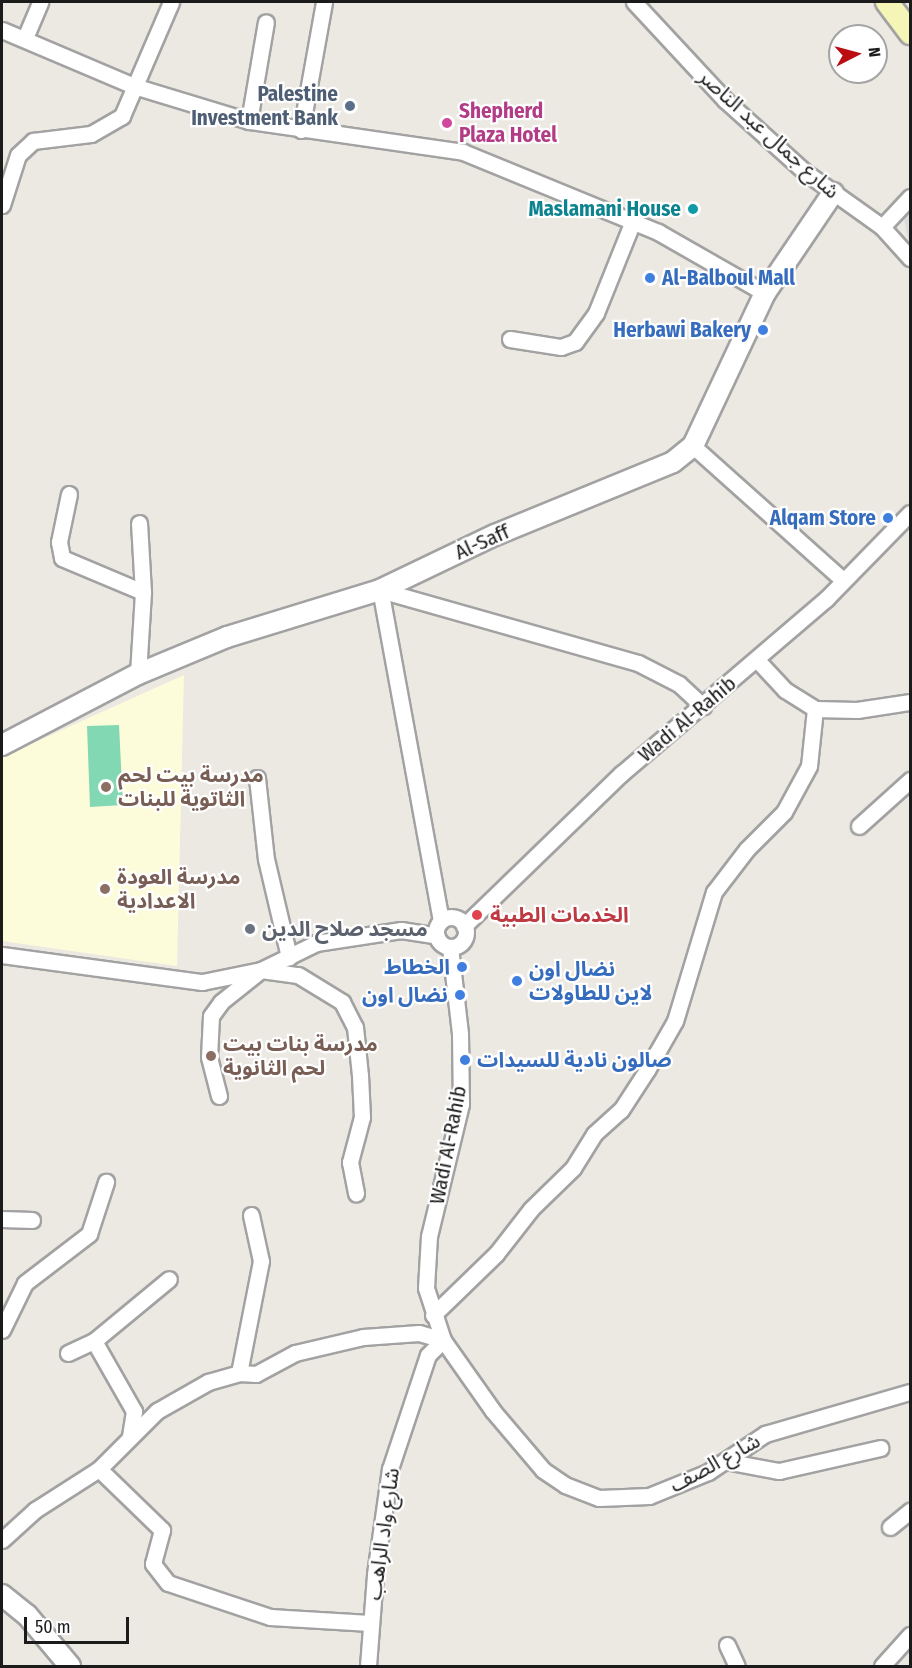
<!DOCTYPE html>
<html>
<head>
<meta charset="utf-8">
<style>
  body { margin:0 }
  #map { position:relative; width:912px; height:1668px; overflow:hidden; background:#ece8e2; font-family:"Fira Sans Condensed","Noto Sans Arabic",sans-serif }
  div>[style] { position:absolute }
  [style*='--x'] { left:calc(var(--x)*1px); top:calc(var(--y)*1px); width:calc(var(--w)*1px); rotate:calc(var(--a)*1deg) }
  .education>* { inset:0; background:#fdfcda }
  .pitch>* { inset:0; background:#83d8b4 }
  .parking>* { inset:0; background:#dbdbdb }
  .roads { filter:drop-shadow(2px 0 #a2a2a2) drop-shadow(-2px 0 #a2a2a2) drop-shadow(0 2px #a2a2a2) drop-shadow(0 -2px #a2a2a2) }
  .minor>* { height:15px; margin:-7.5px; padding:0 7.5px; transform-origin:7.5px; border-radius:7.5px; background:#fff }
  .minor>.ring { margin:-7.5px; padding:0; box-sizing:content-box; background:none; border:15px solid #fff; border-radius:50% }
  .tertiary>* { height:20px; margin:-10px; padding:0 10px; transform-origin:10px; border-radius:10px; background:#fff }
  .secondary>* { height:22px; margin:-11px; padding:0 11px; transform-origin:11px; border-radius:11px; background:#f4f5b7 }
  .dots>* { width:16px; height:16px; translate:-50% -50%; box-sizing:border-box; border:3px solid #fff; border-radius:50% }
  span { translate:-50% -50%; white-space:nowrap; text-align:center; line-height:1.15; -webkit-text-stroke:4.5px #fff; paint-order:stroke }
  .service-label { font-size:21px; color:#4e5e75; font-weight:700 }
  .right { translate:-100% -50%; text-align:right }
  .hotel-label { font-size:21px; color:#b23c85; font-weight:700 }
  .left { translate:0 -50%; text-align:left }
  .street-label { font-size:21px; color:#1b1b1b }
  .culture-label { font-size:21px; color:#0d838f; font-weight:700 }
  .shop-label { font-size:21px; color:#366cbe; font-weight:700 }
  .education-label { font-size:21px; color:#785e54; font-weight:700 }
  .health-label { font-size:21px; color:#be3a42; font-weight:700 }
  .worship-label { font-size:21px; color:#5b616d; font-weight:700 }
  .frame { position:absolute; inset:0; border:3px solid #1b1b1b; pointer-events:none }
  .north { position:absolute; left:828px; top:24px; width:60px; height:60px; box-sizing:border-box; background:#fff; border:2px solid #a4a4a4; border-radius:50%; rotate:84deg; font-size:16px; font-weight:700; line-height:24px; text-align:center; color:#1b1b1b }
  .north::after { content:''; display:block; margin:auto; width:21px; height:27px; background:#bb0c11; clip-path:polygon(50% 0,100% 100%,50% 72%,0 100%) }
  .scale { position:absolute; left:24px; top:1617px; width:105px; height:27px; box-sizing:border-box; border:3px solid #1b1b1b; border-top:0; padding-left:8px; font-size:18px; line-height:21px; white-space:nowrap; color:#1b1b1b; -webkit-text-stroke:4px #fff; paint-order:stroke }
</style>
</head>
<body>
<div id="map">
  <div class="education">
    <div style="clip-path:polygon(184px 675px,177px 966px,2px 941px,2px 757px)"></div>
  </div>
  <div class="pitch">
    <div style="clip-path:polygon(119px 725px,123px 805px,90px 807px,87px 726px)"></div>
  </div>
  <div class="parking">
    <div style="clip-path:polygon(910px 212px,910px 249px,904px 219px)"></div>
  </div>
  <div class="roads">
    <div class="minor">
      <div style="--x:634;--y:2;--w:134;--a:47.1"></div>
      <div style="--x:725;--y:100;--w:108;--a:42"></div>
      <div style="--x:805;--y:172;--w:95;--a:35.5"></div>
      <div style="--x:882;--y:227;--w:42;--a:47.9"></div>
      <div style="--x:2;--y:30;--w:143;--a:23"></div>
      <div style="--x:134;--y:86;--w:120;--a:16.9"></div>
      <div style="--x:249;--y:121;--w:216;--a:8.2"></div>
      <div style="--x:463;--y:152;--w:211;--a:22.3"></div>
      <div style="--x:658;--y:232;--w:123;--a:29.7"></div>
      <div style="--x:25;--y:38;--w:39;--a:-67"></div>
      <div style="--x:249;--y:121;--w:100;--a:-80.3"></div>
      <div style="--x:301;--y:130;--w:130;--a:-79.8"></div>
      <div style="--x:2;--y:205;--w:52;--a:-72.3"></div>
      <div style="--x:18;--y:155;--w:21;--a:-43"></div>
      <div style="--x:33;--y:141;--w:58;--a:-6.9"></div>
      <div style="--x:91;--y:134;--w:36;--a:-30"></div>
      <div style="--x:122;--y:116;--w:124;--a:-66.7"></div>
      <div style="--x:882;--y:227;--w:41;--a:-47"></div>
      <div style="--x:510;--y:339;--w:52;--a:8.9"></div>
      <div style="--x:561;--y:347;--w:15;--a:-20"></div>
      <div style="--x:575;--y:342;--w:36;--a:-54"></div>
      <div style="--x:596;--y:313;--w:99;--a:-68.1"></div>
      <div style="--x:693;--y:446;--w:201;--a:41.8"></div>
      <div style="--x:69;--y:494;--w:49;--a:101.8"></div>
      <div style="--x:59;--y:542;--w:16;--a:79"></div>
      <div style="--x:62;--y:558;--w:88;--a:22.8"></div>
      <div style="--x:758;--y:661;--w:40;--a:47"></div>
      <div style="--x:785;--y:690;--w:36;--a:32"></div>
      <div style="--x:815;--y:709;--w:42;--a:1.4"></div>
      <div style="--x:857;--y:710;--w:54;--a:-8.6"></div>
      <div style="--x:138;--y:674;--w:82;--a:-86.5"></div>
      <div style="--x:143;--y:592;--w:69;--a:-93.3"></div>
      <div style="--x:257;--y:778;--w:81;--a:83.7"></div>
      <div style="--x:266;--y:859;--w:101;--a:76.8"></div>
      <div style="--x:859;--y:826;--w:69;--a:-42"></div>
      <div class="ring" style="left:436px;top:917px;width:15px;height:15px"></div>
      <div style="--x:441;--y:921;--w:337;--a:-100.4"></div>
      <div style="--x:380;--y:590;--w:268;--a:15.8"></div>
      <div style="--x:638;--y:663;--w:46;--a:27.1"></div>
      <div style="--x:679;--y:684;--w:33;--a:43"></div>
      <div style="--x:464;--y:926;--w:219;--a:-44.1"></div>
      <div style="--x:621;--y:774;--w:270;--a:-40.5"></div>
      <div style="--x:826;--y:599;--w:120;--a:-45.7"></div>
      <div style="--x:450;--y:947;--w:88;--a:83.4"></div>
      <div style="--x:460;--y:1034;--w:70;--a:89.2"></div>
      <div style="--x:461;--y:1104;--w:136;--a:103.6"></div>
      <div style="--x:429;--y:1236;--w:52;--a:93.3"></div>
      <div style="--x:426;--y:1288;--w:55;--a:71.9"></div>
      <div style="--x:443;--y:1340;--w:87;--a:54.8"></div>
      <div style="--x:493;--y:1411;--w:77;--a:49.7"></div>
      <div style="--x:543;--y:1470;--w:27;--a:34"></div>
      <div style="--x:565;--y:1485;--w:36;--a:21"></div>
      <div style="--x:599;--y:1498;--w:50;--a:-2.3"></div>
      <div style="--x:649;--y:1496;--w:64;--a:-22.1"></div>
      <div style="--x:708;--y:1472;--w:69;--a:-33.7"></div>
      <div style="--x:765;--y:1434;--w:151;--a:-16.2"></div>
      <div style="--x:2;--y:955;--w:202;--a:7.7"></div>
      <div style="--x:202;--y:982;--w:60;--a:-11.5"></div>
      <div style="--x:261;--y:970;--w:61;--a:-26.1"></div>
      <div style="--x:316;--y:943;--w:86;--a:-8.7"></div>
      <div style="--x:401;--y:930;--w:36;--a:9"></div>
      <div style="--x:219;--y:1096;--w:40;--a:-104.4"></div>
      <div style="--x:209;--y:1057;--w:41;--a:-87.2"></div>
      <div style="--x:211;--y:1016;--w:17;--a:-54"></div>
      <div style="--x:221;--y:1002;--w:51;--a:-38.7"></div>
      <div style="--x:261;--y:970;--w:37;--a:8"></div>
      <div style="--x:298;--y:975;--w:52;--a:31.5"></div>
      <div style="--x:342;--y:1002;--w:28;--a:63"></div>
      <div style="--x:355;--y:1027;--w:48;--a:84.1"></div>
      <div style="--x:360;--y:1075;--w:42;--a:87.3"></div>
      <div style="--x:362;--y:1117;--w:47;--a:104.9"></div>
      <div style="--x:350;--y:1162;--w:32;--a:79"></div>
      <div style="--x:2;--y:1219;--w:30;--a:2"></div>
      <div style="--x:433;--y:1315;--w:88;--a:-44.1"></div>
      <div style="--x:496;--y:1254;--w:57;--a:-52.1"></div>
      <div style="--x:531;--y:1209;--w:59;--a:-44.3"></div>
      <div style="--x:573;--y:1168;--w:40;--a:-58"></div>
      <div style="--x:594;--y:1134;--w:36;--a:-42"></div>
      <div style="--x:621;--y:1110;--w:48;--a:-57"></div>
      <div style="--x:647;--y:1070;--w:56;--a:-60.3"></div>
      <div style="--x:675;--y:1021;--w:135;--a:-73.2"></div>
      <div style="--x:714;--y:892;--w:54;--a:-52.5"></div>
      <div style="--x:747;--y:849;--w:52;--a:-45"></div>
      <div style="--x:784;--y:812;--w:52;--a:-61.5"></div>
      <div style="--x:809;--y:766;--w:57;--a:-84"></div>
      <div style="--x:2;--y:1330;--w:52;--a:-63.9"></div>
      <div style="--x:25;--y:1283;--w:81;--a:-37.4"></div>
      <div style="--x:89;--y:1234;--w:55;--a:-71.9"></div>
      <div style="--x:94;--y:1341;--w:81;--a:60.3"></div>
      <div style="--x:134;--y:1411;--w:26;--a:99"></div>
      <div style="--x:68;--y:1353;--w:29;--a:-25"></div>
      <div style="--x:94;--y:1341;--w:97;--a:-39.6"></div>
      <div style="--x:239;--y:1373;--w:114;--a:-78.9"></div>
      <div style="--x:261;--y:1261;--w:47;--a:-102.3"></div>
      <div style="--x:725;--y:1461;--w:55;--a:10.5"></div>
      <div style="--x:779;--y:1471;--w:104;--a:-12.8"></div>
      <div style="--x:99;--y:1469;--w:88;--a:44.1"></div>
      <div style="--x:162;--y:1530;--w:35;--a:105"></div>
      <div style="--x:153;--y:1564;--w:24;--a:52"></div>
      <div style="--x:168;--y:1583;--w:108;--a:18.4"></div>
      <div style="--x:270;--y:1617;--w:100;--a:3.4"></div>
      <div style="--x:890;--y:1527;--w:26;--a:-39"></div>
      <div style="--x:2;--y:1540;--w:45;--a:-42.3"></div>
      <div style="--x:35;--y:1510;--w:76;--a:-32.6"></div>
      <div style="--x:99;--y:1469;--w:82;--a:-45"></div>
      <div style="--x:157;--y:1411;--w:59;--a:-29.6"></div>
      <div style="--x:208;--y:1382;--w:32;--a:-16"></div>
      <div style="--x:239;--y:1373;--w:17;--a:3"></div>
      <div style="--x:256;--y:1374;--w:44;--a:-28.3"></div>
      <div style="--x:295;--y:1353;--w:70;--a:-13.2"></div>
      <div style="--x:363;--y:1337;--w:56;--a:-4.1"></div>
      <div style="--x:419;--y:1333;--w:25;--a:16"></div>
      <div style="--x:727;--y:1645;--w:23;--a:65"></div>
      <div style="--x:368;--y:1666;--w:92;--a:-85.6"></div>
      <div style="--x:375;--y:1574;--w:106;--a:-81.9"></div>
      <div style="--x:390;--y:1469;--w:120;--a:-71.6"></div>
      <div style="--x:428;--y:1355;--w:21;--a:-45"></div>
      <div style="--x:882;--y:1666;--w:42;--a:-47.9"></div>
    </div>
    <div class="tertiary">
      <div style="--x:2;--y:745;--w:153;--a:-27.6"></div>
      <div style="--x:138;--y:674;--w:96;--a:-22.6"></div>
      <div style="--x:227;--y:637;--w:160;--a:-17.1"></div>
      <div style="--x:380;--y:590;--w:127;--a:-25.6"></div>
      <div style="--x:495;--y:535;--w:192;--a:-22.3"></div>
      <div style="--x:673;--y:462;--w:26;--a:-39"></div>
      <div style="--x:693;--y:446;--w:169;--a:-64.8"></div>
      <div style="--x:765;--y:293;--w:121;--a:-55.8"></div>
      <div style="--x:2;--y:1595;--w:32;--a:39"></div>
      <div style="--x:27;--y:1615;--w:67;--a:49.9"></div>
    </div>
    <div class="secondary">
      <div style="--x:887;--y:2;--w:39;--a:53"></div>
    </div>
  </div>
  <div class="dots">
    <div style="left:350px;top:106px;background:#5c6f8a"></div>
    <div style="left:447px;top:123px;background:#d1479c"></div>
    <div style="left:693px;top:209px;background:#0f9aa8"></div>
    <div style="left:650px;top:278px;background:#3f7fe0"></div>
    <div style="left:763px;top:330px;background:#3f7fe0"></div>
    <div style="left:888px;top:518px;background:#3f7fe0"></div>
    <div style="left:106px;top:787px;background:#8d6e63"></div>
    <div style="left:105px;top:889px;background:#8d6e63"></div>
    <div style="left:477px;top:915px;background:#e0444e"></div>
    <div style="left:250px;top:929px;background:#6b7280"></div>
    <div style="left:462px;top:967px;background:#3f7fe0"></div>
    <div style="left:517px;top:981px;background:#3f7fe0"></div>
    <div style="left:460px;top:995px;background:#3f7fe0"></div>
    <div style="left:211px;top:1056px;background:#8d6e63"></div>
    <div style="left:465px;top:1060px;background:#3f7fe0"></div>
  </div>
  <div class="service-label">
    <span class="right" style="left:338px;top:106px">Palestine<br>Investment Bank</span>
  </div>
  <div class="hotel-label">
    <span class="left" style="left:459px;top:123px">Shepherd<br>Plaza Hotel</span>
  </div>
  <div class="street-label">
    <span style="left:769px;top:134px;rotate:42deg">شارع جمال عبد الناصر</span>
    <span style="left:482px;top:542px;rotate:-24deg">Al-Saff</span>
    <span style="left:687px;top:719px;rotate:-40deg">Wadi Al-Rahib</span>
    <span style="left:448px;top:1145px;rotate:-79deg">Wadi Al-Rahib</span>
    <span style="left:715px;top:1463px;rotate:-29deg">شارع الصف</span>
    <span style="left:383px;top:1534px;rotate:-82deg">شارع واد الراهب</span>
  </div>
  <div class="culture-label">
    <span class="right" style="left:681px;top:209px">Maslamani House</span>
  </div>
  <div class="shop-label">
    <span class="left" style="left:662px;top:278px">Al-Balboul Mall</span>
    <span class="right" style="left:751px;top:330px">Herbawi Bakery</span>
    <span class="right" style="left:876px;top:518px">Alqam Store</span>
    <span class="right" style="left:450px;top:967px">الخطاط</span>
    <span class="left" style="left:529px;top:981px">نضال اون<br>لاين للطاولات</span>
    <span class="right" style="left:448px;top:995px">نضال اون</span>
    <span class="left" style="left:477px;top:1060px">صالون نادية للسيدات</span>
  </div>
  <div class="education-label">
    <span class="left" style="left:118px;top:787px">مدرسة بيت لحم<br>الثاتوية للبنات</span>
    <span class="left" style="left:117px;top:889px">مدرسة العودة<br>الاعدادية</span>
    <span class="left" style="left:223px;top:1056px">مدرسة بنات بيت<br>لحم الثانوية</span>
  </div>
  <div class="health-label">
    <span class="left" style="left:490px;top:915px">الخدمات الطبية</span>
  </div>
  <div class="worship-label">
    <span class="left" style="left:262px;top:929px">مسجد صلاح الدين</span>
  </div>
  <div class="frame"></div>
  <div class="north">N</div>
  <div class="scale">50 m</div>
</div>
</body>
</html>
